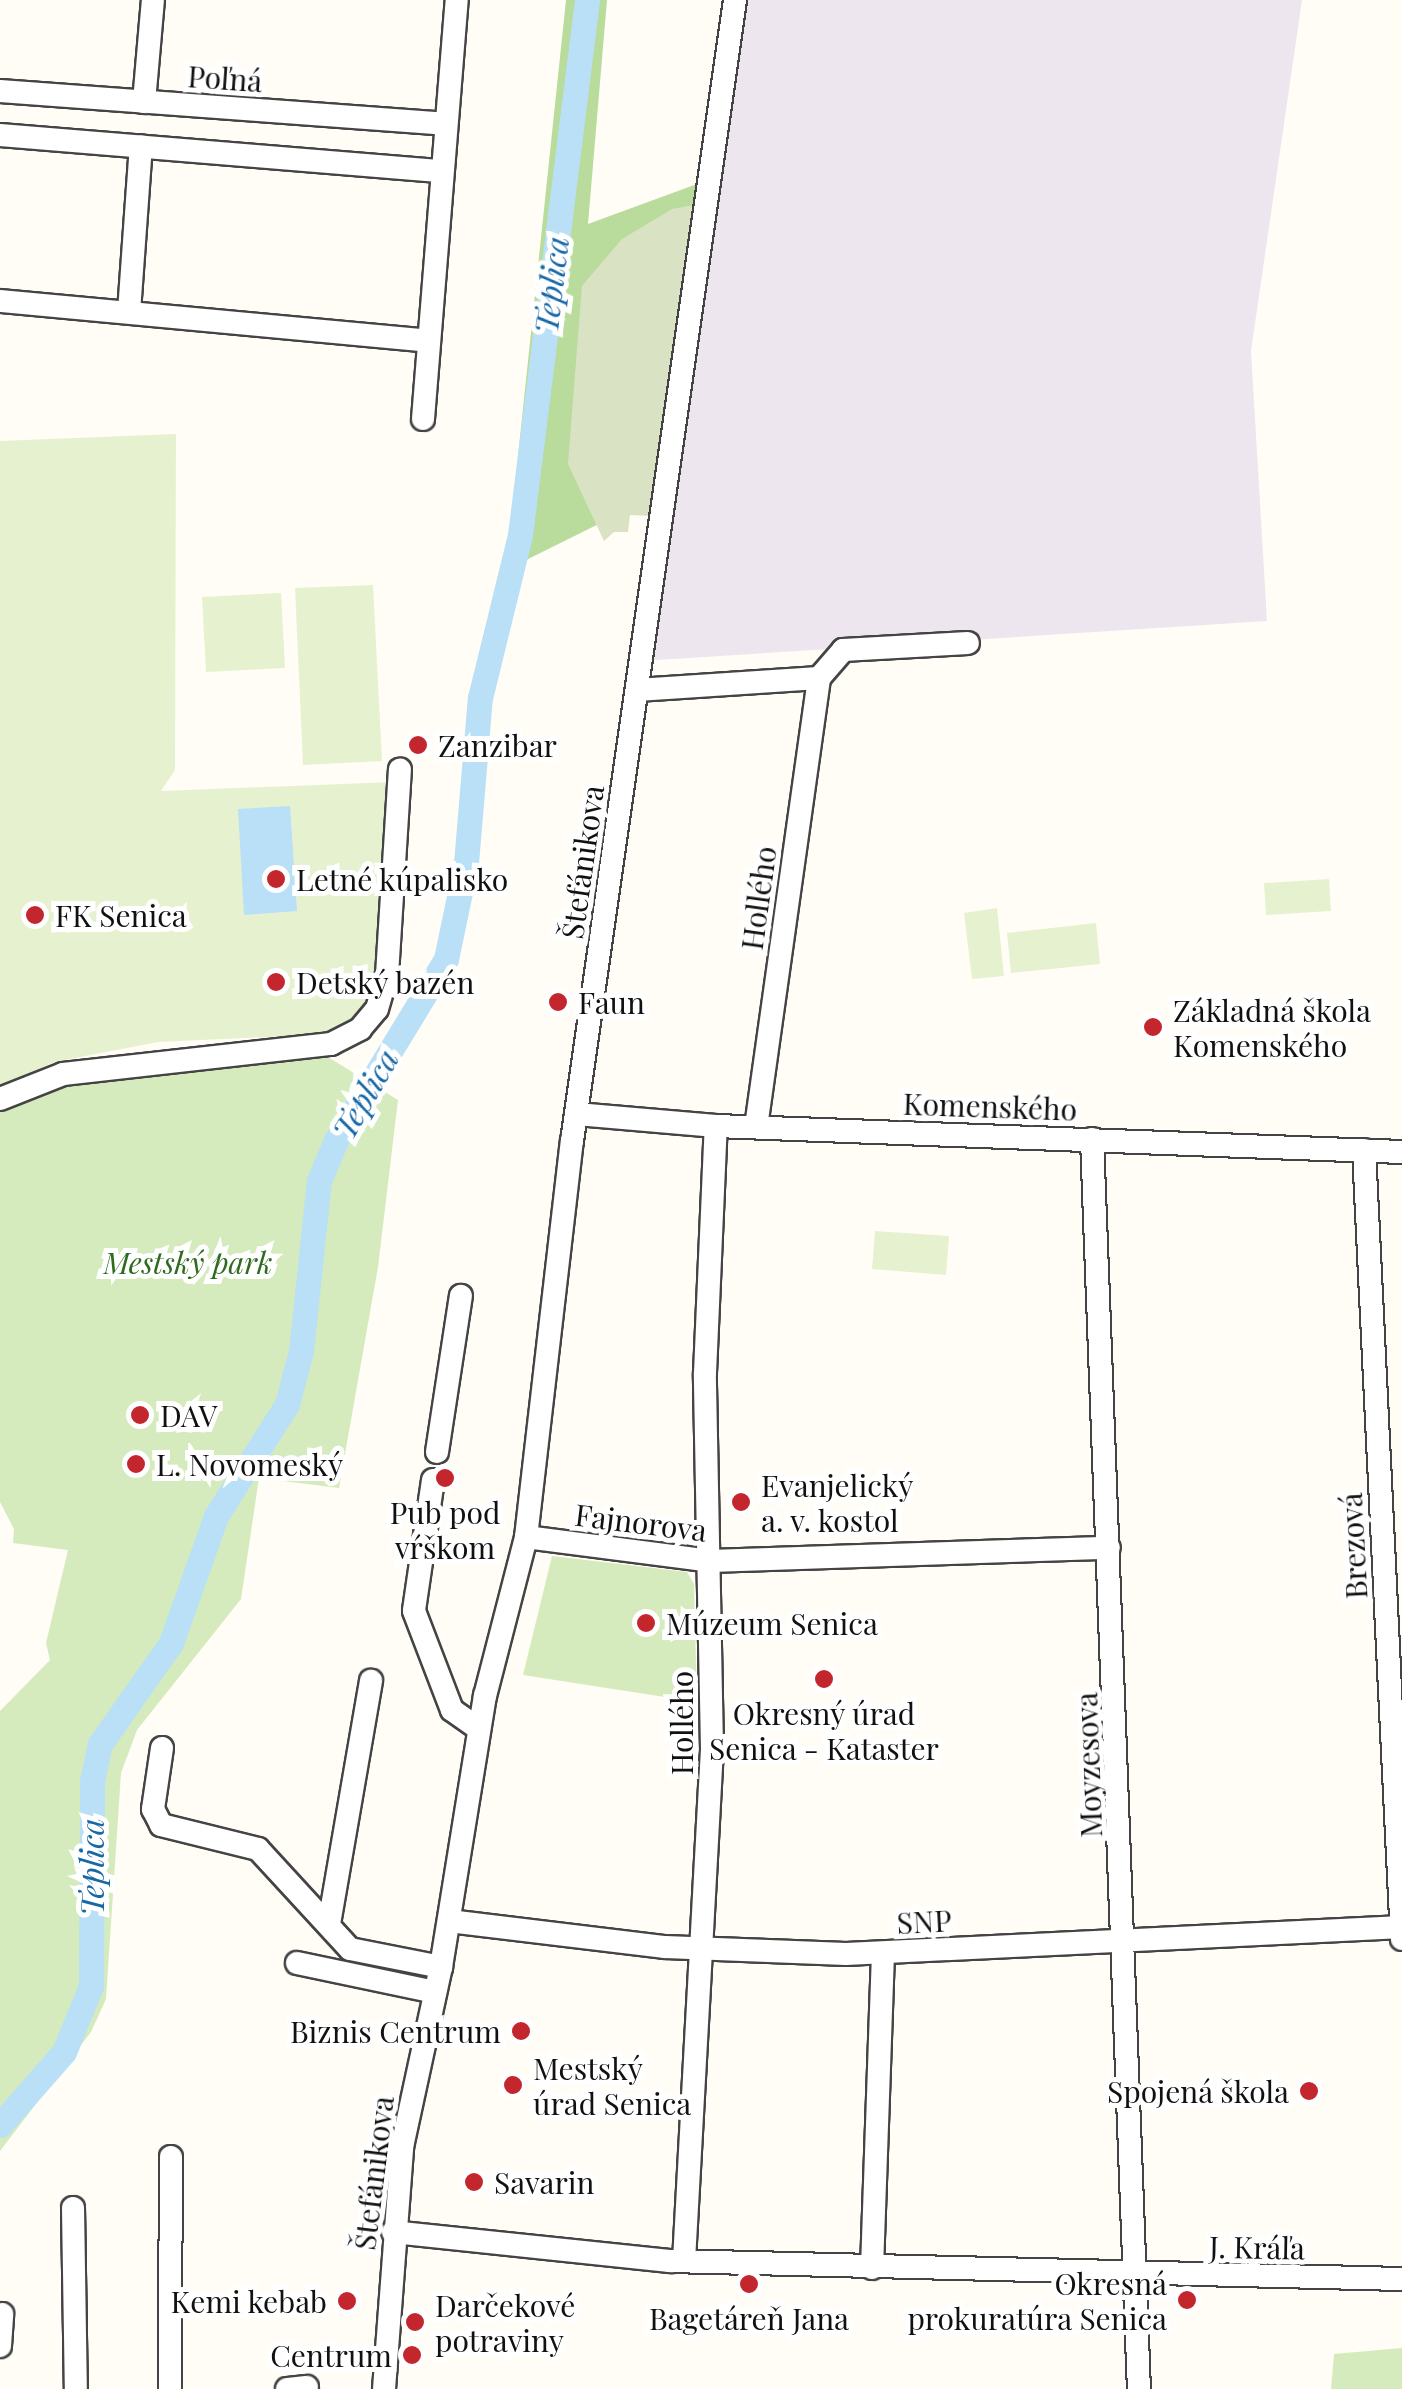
<!DOCTYPE html>
<html>
<head>
<meta charset="utf-8">
<style>
  body { margin:0 }
  #map { position:relative; width:1402px; height:2389px; overflow:hidden; background:#fffdf5; font-family:"Playfair Display",serif }
  div>[style] { position:absolute }
  [style*='--x'] { left:calc(var(--x)*1px); top:calc(var(--y)*1px); width:calc(var(--w)*1px); rotate:calc(var(--a)*1deg) }
  .industrial>* { inset:0; background:#eee6ef }
  .green>* { inset:0; background:#d5ebbd }
  .forest>* { inset:0; background:#b9dc9c }
  .cemetery>* { inset:0; background:#d9e3c4 }
  .pitch>* { inset:0; background:#e6f2cf }
  .water>* { inset:0; background:#b9e0f7 }
  .river>* { height:25px; margin:-12.5px; padding:0 12.5px; transform-origin:12.5px; border-radius:12.5px; background:#b9e0f7 }
  .roads { filter:drop-shadow(2px 0 #444) drop-shadow(-2px 0 #444) drop-shadow(0 2px #444) drop-shadow(0 -2px #444) }
  .minor>* { height:22px; margin:-11px; padding:0 11px; transform-origin:11px; border-radius:11px; background:#fff }
  .dots>* { width:28px; height:28px; translate:-50% -50%; box-sizing:border-box; border:5px solid #fff; border-radius:50% }
  span { translate:-50% -50%; white-space:nowrap; text-align:center; line-height:1.15; -webkit-text-stroke:10px #fff; paint-order:stroke }
  .street-label { font-size:30px; color:#111 }
  .poi-label { font-size:30px; color:#111 }
  .left { translate:0 -50%; text-align:left }
  .right { translate:-100% -50%; text-align:right }
  .park-label { font-size:30px; color:#2f6b1f; font-style:italic }
  .water-label { font-size:32px; color:#1768a6; font-style:italic }
</style>
</head>
<body>
<div id="map">
  <div class="industrial">
    <div style="clip-path:polygon(743px 0,1302px 0,1251px 351px,1267px 621px,641px 661px)"></div>
  </div>
  <div class="green">
    <div style="clip-path:polygon(323px 1054px,398px 1100px,378px 1267px,339px 1488px,259px 1478px,241px 1599px,137px 1730px,121px 1773px,106px 1999px,91px 2032px,0 2151px,0 1711px,50px 1660px,46px 1643px,68px 1550px,13px 1543px,14px 1529px,0 1502px,0 1109px,71px 1083px)"></div>
    <div style="clip-path:polygon(552px 1556px,687px 1572px,694px 1584px,697px 1702px,523px 1675px)"></div>
    <div style="clip-path:polygon(1402px 2348px,1402px 2389px,1331px 2389px,1334px 2354px)"></div>
  </div>
  <div class="forest">
    <div style="clip-path:polygon(566px 0,607px 0,588px 224px,697px 184px,651px 498px,506px 570px)"></div>
  </div>
  <div class="cemetery">
    <div style="clip-path:polygon(694px 205px,652px 516px,630px 515px,628px 532px,614px 532px,604px 541px,568px 464px,582px 286px,622px 239px,672px 209px)"></div>
  </div>
  <div class="pitch">
    <div style="clip-path:polygon(176px 434px,175px 770px,161px 791px,393px 782px,378px 980px,357px 1017px,328px 1034px,158px 1042px,54px 1062px,0 1087px,0 441px)"></div>
    <div style="clip-path:polygon(373px 585px,382px 761px,303px 765px,295px 588px)"></div>
    <div style="clip-path:polygon(281px 593px,285px 668px,206px 672px,202px 597px)"></div>
    <div style="clip-path:polygon(1329px 879px,1331px 911px,1266px 915px,1264px 883px)"></div>
    <div style="clip-path:polygon(997px 908px,1004px 976px,972px 979px,964px 913px)"></div>
    <div style="clip-path:polygon(1096px 923px,1100px 964px,1011px 973px,1007px 933px)"></div>
    <div style="clip-path:polygon(875px 1231px,949px 1236px,946px 1275px,872px 1269px)"></div>
  </div>
  <div class="water">
    <div style="clip-path:polygon(290px 806px,297px 911px,244px 915px,238px 809px)"></div>
  </div>
  <div class="river">
    <div style="--x:0;--y:2125;--w:97;--a:-48.8"></div>
    <div style="--x:64;--y:2052;--w:71;--a:-67.8"></div>
    <div style="--x:91;--y:1986;--w:205;--a:-89.7"></div>
    <div style="--x:92;--y:1781;--w:38;--a:-78"></div>
    <div style="--x:100;--y:1744;--w:123;--a:-54.9"></div>
    <div style="--x:171;--y:1643;--w:135;--a:-70.5"></div>
    <div style="--x:216;--y:1516;--w:133;--a:-57.6"></div>
    <div style="--x:287;--y:1404;--w:55;--a:-75.2"></div>
    <div style="--x:301;--y:1351;--w:171;--a:-84"></div>
    <div style="--x:319;--y:1181;--w:44;--a:-67.5"></div>
    <div style="--x:336;--y:1140;--w:212;--a:-58.7"></div>
    <div style="--x:446;--y:959;--w:98;--a:-78.2"></div>
    <div style="--x:466;--y:863;--w:166;--a:-85.2"></div>
    <div style="--x:480;--y:698;--w:168;--a:-76.2"></div>
    <div style="--x:520;--y:535;--w:539;--a:-82.86"></div>
  </div>
  <div class="roads">
    <div class="minor">
      <div style="--x:0;--y:91;--w:446;--a:4.2"></div>
      <div style="--x:144;--y:102;--w:102;--a:-85"></div>
      <div style="--x:0;--y:135;--w:443;--a:4.7"></div>
      <div style="--x:0;--y:301;--w:430;--a:5.3"></div>
      <div style="--x:129;--y:312;--w:166;--a:-85.9"></div>
      <div style="--x:423;--y:419;--w:420;--a:-85.4"></div>
      <div style="--x:637;--y:690;--w:182;--a:-3.8"></div>
      <div style="--x:819;--y:678;--w:37;--a:-49"></div>
      <div style="--x:843;--y:650;--w:125;--a:-3.2"></div>
      <div style="--x:0;--y:1099;--w:68;--a:-21.6"></div>
      <div style="--x:63;--y:1074;--w:270;--a:-6.4"></div>
      <div style="--x:331;--y:1044;--w:33;--a:-27"></div>
      <div style="--x:360;--y:1029;--w:26;--a:-50"></div>
      <div style="--x:377;--y:1009;--w:35;--a:-74"></div>
      <div style="--x:387;--y:975;--w:206;--a:-86.4"></div>
      <div style="--x:576;--y:1114;--w:141;--a:4.9"></div>
      <div style="--x:716;--y:1126;--w:686;--a:2.17"></div>
      <div style="--x:756;--y:1127;--w:453;--a:-82"></div>
      <div style="--x:1092;--y:1139;--w:1251;--a:87.85"></div>
      <div style="--x:1364;--y:1150;--w:790;--a:87.24"></div>
      <div style="--x:437;--y:1452;--w:158;--a:-81.3"></div>
      <div style="--x:433;--y:1480;--w:132;--a:98.3"></div>
      <div style="--x:414;--y:1611;--w:106;--a:69"></div>
      <div style="--x:452;--y:1710;--w:33;--a:35"></div>
      <div style="--x:526;--y:1537;--w:186;--a:7.4"></div>
      <div style="--x:710;--y:1561;--w:399;--a:-1.9"></div>
      <div style="--x:162;--y:1748;--w:62;--a:98.4"></div>
      <div style="--x:153;--y:1809;--w:18;--a:63"></div>
      <div style="--x:161;--y:1825;--w:100;--a:13.9"></div>
      <div style="--x:258;--y:1849;--w:136;--a:47.4"></div>
      <div style="--x:350;--y:1949;--w:93;--a:11.2"></div>
      <div style="--x:449;--y:1921;--w:218;--a:6.9"></div>
      <div style="--x:665;--y:1947;--w:181;--a:2.2"></div>
      <div style="--x:846;--y:1954;--w:557;--a:-2.78"></div>
      <div style="--x:329;--y:1924;--w:247;--a:-80.2"></div>
      <div style="--x:297;--y:1963;--w:141;--a:11.9"></div>
      <div style="--x:73;--y:2208;--w:181;--a:89.1"></div>
      <div style="--x:393;--y:2232;--w:279;--a:6"></div>
      <div style="--x:670;--y:2261;--w:732;--a:1.41"></div>
      <div style="--x:684;--y:2261;--w:513;--a:-86.87"></div>
      <div style="--x:712;--y:1749;--w:376;--a:-91.1"></div>
      <div style="--x:705;--y:1373;--w:247;--a:-87.5"></div>
      <div style="--x:872;--y:2268;--w:315;--a:-88"></div>
      <div style="--x:0;--y:2346;--w:32;--a:-86"></div>
      <div style="--x:170;--y:2389;--w:232;--a:-89.8"></div>
      <div style="--x:287;--y:2389;--w:20;--a:-6"></div>
      <div style="--x:384;--y:2389;--w:243;--a:-85.7"></div>
      <div style="--x:402;--y:2147;--w:184;--a:-77.8"></div>
      <div style="--x:441;--y:1967;--w:275;--a:-80.8"></div>
      <div style="--x:485;--y:1696;--w:164;--a:-75.5"></div>
      <div style="--x:526;--y:1537;--w:399;--a:-83.4"></div>
      <div style="--x:572;--y:1141;--w:1153;--a:-81.87"></div>
    </div>
  </div>
  <div class="dots">
    <div style="left:418px;top:745px;background:#c4262e"></div>
    <div style="left:276px;top:879px;background:#c4262e"></div>
    <div style="left:35px;top:915px;background:#c4262e"></div>
    <div style="left:276px;top:982px;background:#c4262e"></div>
    <div style="left:558px;top:1002px;background:#c4262e"></div>
    <div style="left:1153px;top:1027px;background:#c4262e"></div>
    <div style="left:140px;top:1415px;background:#c4262e"></div>
    <div style="left:136px;top:1464px;background:#c4262e"></div>
    <div style="left:445px;top:1478px;background:#c4262e"></div>
    <div style="left:741px;top:1502px;background:#c4262e"></div>
    <div style="left:646px;top:1623px;background:#c4262e"></div>
    <div style="left:824px;top:1679px;background:#c4262e"></div>
    <div style="left:521px;top:2031px;background:#c4262e"></div>
    <div style="left:513px;top:2085px;background:#c4262e"></div>
    <div style="left:1309px;top:2091px;background:#c4262e"></div>
    <div style="left:474px;top:2182px;background:#c4262e"></div>
    <div style="left:749px;top:2284px;background:#c4262e"></div>
    <div style="left:1187px;top:2300px;background:#c4262e"></div>
    <div style="left:347px;top:2301px;background:#c4262e"></div>
    <div style="left:415px;top:2322px;background:#c4262e"></div>
    <div style="left:412px;top:2355px;background:#c4262e"></div>
  </div>
  <div class="street-label">
    <span style="left:225px;top:78px;rotate:4deg">Poľná</span>
    <span style="left:582px;top:862px;rotate:-82deg">Štefánikova</span>
    <span style="left:758px;top:898px;rotate:-82deg">Hollého</span>
    <span style="left:990px;top:1106px;rotate:2deg">Komenského</span>
    <span style="left:641px;top:1522px;rotate:7deg">Fajnorova</span>
    <span style="left:1353px;top:1546px;rotate:-93deg">Brezová</span>
    <span style="left:681px;top:1723px;rotate:-90deg">Hollého</span>
    <span style="left:1088px;top:1765px;rotate:-92deg">Moyzesova</span>
    <span style="left:924px;top:1921px;rotate:-3deg">SNP</span>
    <span style="left:373px;top:2173px;rotate:-83deg">Štefánikova</span>
    <span style="left:1257px;top:2247px;rotate:1deg">J. Kráľa</span>
  </div>
  <div class="poi-label">
    <span class="left" style="left:438px;top:745px">Zanzibar</span>
    <span class="left" style="left:296px;top:879px">Letné kúpalisko</span>
    <span class="left" style="left:55px;top:915px">FK Senica</span>
    <span class="left" style="left:296px;top:982px">Detský bazén</span>
    <span class="left" style="left:578px;top:1002px">Faun</span>
    <span class="left" style="left:1173px;top:1027px">Základná škola<br>Komenského</span>
    <span class="left" style="left:160px;top:1415px">DAV</span>
    <span class="left" style="left:156px;top:1464px">L. Novomeský</span>
    <span class="left" style="left:761px;top:1502px">Evanjelický<br>a. v. kostol</span>
    <span style="left:445px;top:1529px">Pub pod<br>vŕškom</span>
    <span class="left" style="left:666px;top:1623px">Múzeum Senica</span>
    <span style="left:824px;top:1730px">Okresný úrad<br>Senica - Kataster</span>
    <span class="right" style="left:501px;top:2031px">Biznis Centrum</span>
    <span class="left" style="left:533px;top:2085px">Mestský<br>úrad Senica</span>
    <span class="right" style="left:1289px;top:2091px">Spojená škola</span>
    <span class="left" style="left:494px;top:2182px">Savarin</span>
    <span class="right" style="left:1167px;top:2300px">Okresná<br>prokuratúra Senica</span>
    <span class="right" style="left:327px;top:2301px">Kemi kebab</span>
    <span class="left" style="left:435px;top:2322px">Darčekové<br>potraviny</span>
    <span style="left:749px;top:2318px">Bagetáreň Jana</span>
    <span class="right" style="left:392px;top:2355px">Centrum</span>
  </div>
  <div class="park-label">
    <span style="left:188px;top:1262px">Mestský park</span>
  </div>
  <div class="water-label">
    <span style="left:551px;top:285px;rotate:-83deg">Teplica</span>
    <span style="left:365px;top:1094px;rotate:-60deg">Teplica</span>
    <span style="left:91px;top:1867px;rotate:-90deg">Teplica</span>
  </div>
</div>
</body>
</html>
